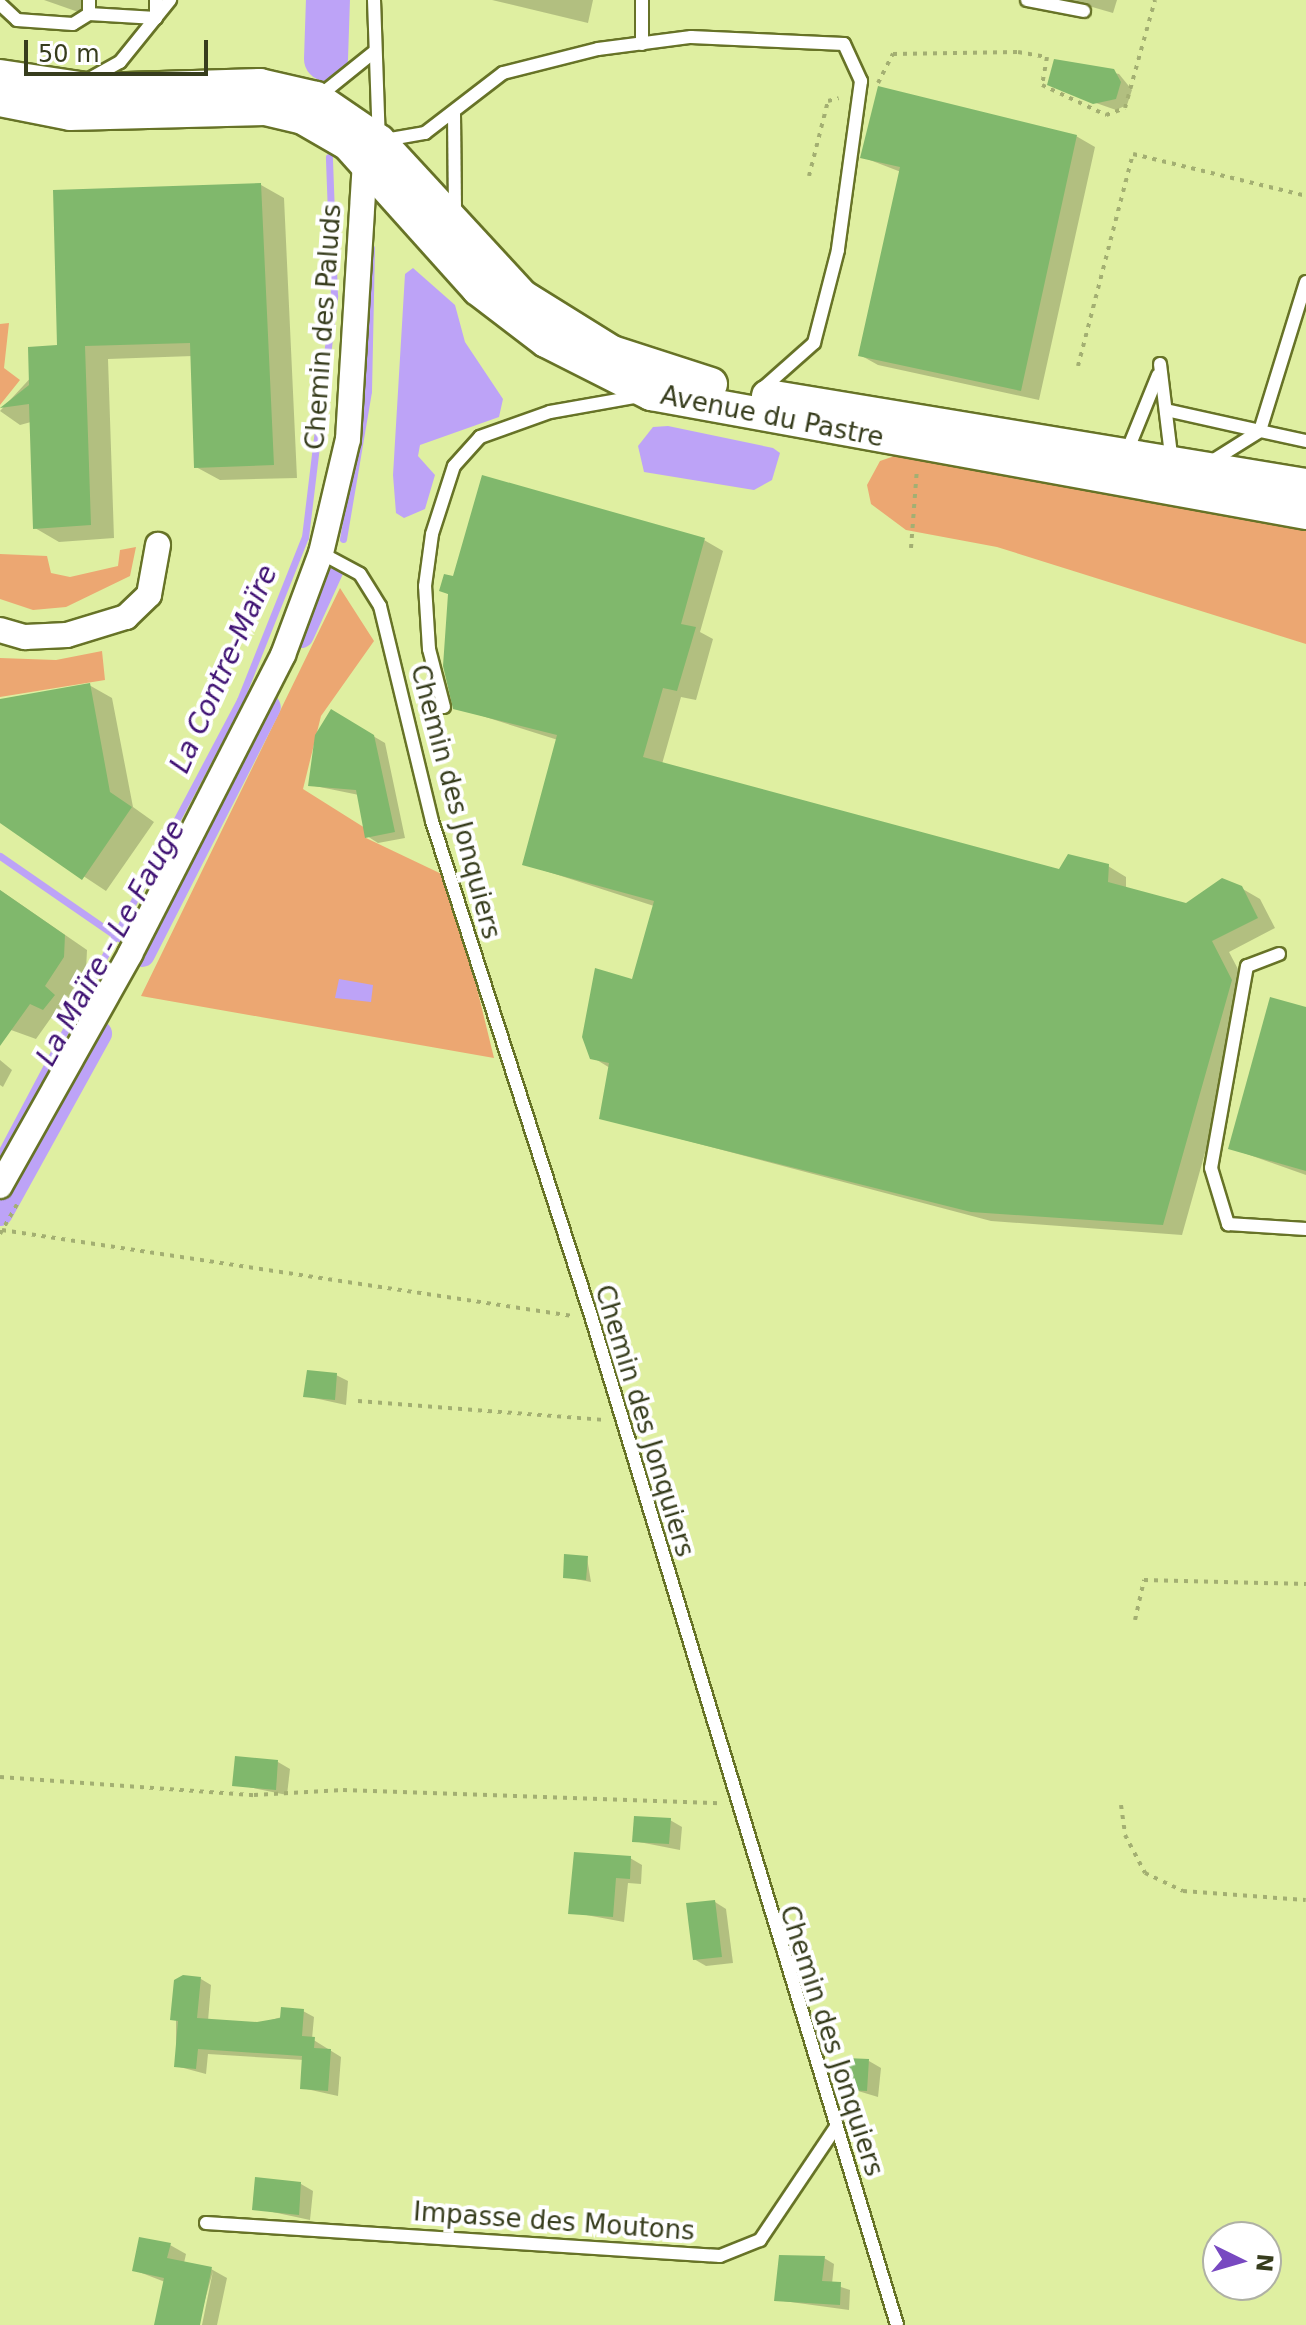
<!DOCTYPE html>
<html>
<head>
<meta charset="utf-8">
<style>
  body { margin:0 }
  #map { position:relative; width:1306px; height:2325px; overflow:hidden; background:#dfefa1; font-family:"DejaVu Sans",sans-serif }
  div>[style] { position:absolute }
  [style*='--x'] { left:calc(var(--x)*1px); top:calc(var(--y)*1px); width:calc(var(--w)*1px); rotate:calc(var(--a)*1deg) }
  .green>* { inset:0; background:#eca772 }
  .water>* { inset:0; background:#bda3f7 }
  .shadow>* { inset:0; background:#0003 }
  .stream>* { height:7px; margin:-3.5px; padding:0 3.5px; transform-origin:3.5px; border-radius:3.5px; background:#bda3f7 }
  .canal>* { height:26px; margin:-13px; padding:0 13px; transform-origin:13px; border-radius:13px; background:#bda3f7 }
  .river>* { height:44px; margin:-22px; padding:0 22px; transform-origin:22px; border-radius:22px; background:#bda3f7 }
  .building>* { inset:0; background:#80b86c }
  .path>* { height:4px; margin-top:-2px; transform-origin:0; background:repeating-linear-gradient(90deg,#a3af72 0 4px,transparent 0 10px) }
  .roads { filter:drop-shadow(2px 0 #677327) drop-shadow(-2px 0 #677327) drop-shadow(0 2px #677327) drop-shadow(0 -2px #677327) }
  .lane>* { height:12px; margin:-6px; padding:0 6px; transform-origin:6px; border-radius:6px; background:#fff }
  .street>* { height:24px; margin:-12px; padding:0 12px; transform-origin:12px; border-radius:12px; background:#fff }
  .secondary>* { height:32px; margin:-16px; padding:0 16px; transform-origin:16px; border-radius:16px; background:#fff }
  span { translate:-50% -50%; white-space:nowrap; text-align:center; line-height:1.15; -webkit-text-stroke:8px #fff; paint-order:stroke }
  .street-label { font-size:26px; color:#373d1d }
  .water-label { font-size:28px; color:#401374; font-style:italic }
  .north { position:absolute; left:1202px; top:2221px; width:80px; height:80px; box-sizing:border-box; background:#fff; border:2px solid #afb1a5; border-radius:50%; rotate:95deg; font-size:22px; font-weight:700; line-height:32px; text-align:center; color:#373d1d }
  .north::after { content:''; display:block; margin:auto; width:28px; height:36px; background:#7849c1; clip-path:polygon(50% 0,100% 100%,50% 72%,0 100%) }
  .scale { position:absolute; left:24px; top:40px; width:184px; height:36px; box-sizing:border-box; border:4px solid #373d1d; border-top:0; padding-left:10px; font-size:24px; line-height:28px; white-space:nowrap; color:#373d1d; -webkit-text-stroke:6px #fff; paint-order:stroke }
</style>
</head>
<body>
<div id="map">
  <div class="green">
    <div style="clip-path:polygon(9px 323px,4px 368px,20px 380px,0 405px,0 324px)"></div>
    <div style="clip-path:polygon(906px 452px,1306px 526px,1306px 644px,997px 547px,906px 530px,871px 504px,867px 485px,880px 461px)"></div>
    <div style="clip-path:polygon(136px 547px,130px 576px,66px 607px,33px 610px,0 599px,0 554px,47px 556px,51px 573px,70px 577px,118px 566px,120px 550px)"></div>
    <div style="clip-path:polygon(340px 588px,374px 641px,321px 716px,303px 789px,365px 828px,366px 838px,450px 878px,494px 1058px,141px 996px)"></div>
    <div style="clip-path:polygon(102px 651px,105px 680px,0 697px,0 658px,56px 660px)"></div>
  </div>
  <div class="water">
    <div style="clip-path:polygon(413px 268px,455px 305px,465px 342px,503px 399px,499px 417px,420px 445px,418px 456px,435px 475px,425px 509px,404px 518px,396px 513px,393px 475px,405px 274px)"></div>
    <div style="clip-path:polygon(668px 426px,773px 448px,780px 453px,772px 480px,754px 490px,644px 472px,638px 446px,653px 427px)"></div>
    <div style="clip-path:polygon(339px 979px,373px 985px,371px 1002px,335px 998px)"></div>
  </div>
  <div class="shadow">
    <div style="clip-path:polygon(44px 0,84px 0,84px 14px)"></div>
    <div style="clip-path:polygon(492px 0,593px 0,588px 23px)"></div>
    <div style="clip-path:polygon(1068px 0,1117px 0,1113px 13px)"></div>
    <div style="clip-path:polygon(1056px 61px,1119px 74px,1132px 90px,1127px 105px,1116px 110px,1062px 91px)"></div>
    <div style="clip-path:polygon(1076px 136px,1095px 147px,1039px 400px,878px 365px,860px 355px,901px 172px,862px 157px)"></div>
    <div style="clip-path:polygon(261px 185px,284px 198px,297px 478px,220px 480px,196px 467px,193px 356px,108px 359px,114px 538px,59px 542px,35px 528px,31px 422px,20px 425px,0 411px,59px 347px)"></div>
    <div style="clip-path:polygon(704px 540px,723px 551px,700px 632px,713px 639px,696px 700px,681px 697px,662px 764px,1060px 871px,1108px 866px,1126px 877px,1126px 889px,1186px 905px,1241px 888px,1260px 899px,1275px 928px,1229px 952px,1250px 992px,1182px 1235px,991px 1221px,601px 1118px,610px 1068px,592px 1057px,633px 982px,654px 906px,524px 864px,558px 740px,454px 707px,450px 595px,441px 590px,454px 578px)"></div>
    <div style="clip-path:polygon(89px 685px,112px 698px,133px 807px,154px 822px,106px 891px,0 821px,0 701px)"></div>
    <div style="clip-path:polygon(332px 712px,385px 743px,405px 838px,378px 843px,367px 836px,359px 795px,310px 785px)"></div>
    <div style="clip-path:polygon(0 890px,87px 950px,86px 971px,67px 1001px,76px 1009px,67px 1022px,53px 1015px,36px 1039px,0 1026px)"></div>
    <div style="clip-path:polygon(1306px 1009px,1306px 1175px,1230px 1148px)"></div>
    <div style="clip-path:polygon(0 1060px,12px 1070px,3px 1087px,0 1085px)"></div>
    <div style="clip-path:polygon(336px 1375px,348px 1381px,346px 1405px,305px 1396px)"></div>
    <div style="clip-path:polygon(587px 1558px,591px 1582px,565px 1577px)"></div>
    <div style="clip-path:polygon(278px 1762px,290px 1769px,287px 1795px,234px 1784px)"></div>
    <div style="clip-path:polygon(670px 1820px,682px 1827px,680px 1850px,634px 1841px)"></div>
    <div style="clip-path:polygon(630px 1858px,642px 1865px,641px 1884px,628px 1883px,624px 1922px,570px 1912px)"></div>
    <div style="clip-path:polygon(715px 1902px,726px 1909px,733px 1963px,706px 1966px,694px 1959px)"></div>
    <div style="clip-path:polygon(201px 1979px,211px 1985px,208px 2021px,257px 2024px,303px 2011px,314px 2017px,312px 2039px,341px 2057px,338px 2096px,302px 2088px,304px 2060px,208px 2054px,206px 2074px,176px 2066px,176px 1982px)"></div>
    <div style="clip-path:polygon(869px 2061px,881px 2068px,878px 2097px,848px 2088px)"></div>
    <div style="clip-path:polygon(301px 2184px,313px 2191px,310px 2220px,254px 2208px)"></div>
    <div style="clip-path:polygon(170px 2245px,186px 2254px,184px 2263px,211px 2269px,227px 2278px,217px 2325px,202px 2325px,213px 2271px,198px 2325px,156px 2325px,165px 2282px,134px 2270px)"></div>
    <div style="clip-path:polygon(824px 2258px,834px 2264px,832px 2284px,850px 2290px,849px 2310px,776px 2300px)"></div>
  </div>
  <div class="stream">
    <div style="--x:343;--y:539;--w:150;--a:-80.4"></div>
    <div style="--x:368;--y:391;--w:143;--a:-88.8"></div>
    <div style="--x:0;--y:856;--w:145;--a:34.6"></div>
    <div style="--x:0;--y:1154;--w:514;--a:-62.14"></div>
    <div style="--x:240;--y:700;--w:175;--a:-68.3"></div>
    <div style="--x:305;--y:537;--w:243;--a:-83.1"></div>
    <div style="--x:334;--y:296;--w:139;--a:-92.1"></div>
  </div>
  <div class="canal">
    <div style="--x:301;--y:635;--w:72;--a:-65.6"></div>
    <div style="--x:142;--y:954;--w:277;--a:-63"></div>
    <div style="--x:0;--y:1213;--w:205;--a:-61.1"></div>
  </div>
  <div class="river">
    <div style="--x:326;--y:59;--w:59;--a:-88.1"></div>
  </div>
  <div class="building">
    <div style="clip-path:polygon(1054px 59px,1114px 69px,1121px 82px,1116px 99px,1093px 104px,1047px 85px)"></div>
    <div style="clip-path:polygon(878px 86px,1077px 135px,1021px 391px,858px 356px,900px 167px,860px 158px)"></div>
    <div style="clip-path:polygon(261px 183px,274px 465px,194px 468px,190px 343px,85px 346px,91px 525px,33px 529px,29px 404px,0 408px,29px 385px,28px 347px,57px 345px,53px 190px)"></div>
    <div style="clip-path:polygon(482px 475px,705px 538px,681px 624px,696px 627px,677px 691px,663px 688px,643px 757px,1059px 869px,1068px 854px,1109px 864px,1108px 882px,1186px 903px,1222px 878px,1242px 886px,1258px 918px,1212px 941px,1232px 980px,1163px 1225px,971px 1212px,599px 1119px,609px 1063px,590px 1059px,582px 1037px,595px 968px,632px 979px,654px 901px,522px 865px,557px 735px,453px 709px,443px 666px,448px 594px,439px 591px,444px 574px,453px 576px)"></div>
    <div style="clip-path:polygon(90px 683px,110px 792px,132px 807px,82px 880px,0 823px,0 699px)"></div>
    <div style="clip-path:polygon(331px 709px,374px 735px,395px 832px,365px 838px,356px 790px,308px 786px,315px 735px)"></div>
    <div style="clip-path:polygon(0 890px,65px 935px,64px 957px,45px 986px,55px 995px,43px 1010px,30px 1004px,0 1046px)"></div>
    <div style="clip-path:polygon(1270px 997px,1306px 1007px,1306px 1171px,1228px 1149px)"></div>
    <div style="clip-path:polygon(307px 1370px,337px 1373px,335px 1400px,303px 1397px)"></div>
    <div style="clip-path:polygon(564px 1554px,588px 1556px,586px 1580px,563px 1578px)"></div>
    <div style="clip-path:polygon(235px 1756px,278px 1760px,276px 1790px,232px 1786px)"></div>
    <div style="clip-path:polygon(634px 1816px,671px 1818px,669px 1844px,632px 1842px)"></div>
    <div style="clip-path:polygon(574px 1852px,631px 1856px,630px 1879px,616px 1878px,613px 1917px,568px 1914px)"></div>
    <div style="clip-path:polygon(715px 1900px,722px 1957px,693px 1960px,686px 1903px)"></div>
    <div style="clip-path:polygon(183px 1975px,201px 1977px,197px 2018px,257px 2022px,280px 2018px,281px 2007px,304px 2009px,302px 2036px,315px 2037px,314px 2048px,331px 2049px,328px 2091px,300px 2089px,302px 2056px,198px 2049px,196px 2069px,174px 2067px,178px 2021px,170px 2020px,174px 1980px)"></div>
    <div style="clip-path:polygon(846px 2058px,869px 2059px,867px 2091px,846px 2090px)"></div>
    <div style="clip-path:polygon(255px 2177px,301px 2182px,299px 2215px,252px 2210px)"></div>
    <div style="clip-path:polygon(139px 2237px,171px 2243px,167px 2258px,212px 2267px,200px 2325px,154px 2325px,164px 2278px,132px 2271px)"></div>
    <div style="clip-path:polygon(779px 2255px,825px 2256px,822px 2281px,841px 2282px,840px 2305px,774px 2301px)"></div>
  </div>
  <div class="path">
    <div style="--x:878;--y:83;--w:33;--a:-63"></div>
    <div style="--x:893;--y:54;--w:125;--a:-0.9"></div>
    <div style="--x:1018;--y:52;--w:29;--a:10"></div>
    <div style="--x:1047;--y:57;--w:28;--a:100"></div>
    <div style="--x:1042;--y:85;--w:71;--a:25.1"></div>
    <div style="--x:1106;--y:115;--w:20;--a:-20"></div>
    <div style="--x:1125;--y:108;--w:112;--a:-74.5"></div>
    <div style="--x:809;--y:176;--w:77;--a:-75.8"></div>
    <div style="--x:828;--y:101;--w:11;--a:-15"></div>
    <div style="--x:1078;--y:366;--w:219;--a:-75.5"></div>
    <div style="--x:1133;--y:154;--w:178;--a:13.6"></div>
    <div style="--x:911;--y:548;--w:79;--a:-85.7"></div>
    <div style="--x:2;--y:1230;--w:577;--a:8.57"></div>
    <div style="--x:0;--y:1234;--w:34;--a:-60"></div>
    <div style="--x:358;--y:1401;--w:246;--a:4.4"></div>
    <div style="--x:1135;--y:1620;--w:41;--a:-77.3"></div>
    <div style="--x:1144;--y:1580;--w:162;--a:1.4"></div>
    <div style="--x:0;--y:1777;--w:255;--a:4.1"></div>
    <div style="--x:254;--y:1795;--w:89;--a:-3.2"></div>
    <div style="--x:343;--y:1790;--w:377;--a:2"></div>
    <div style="--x:1121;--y:1805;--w:30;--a:82"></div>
    <div style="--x:1125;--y:1835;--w:43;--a:62.2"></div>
    <div style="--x:1145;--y:1873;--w:42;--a:25.3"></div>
    <div style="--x:1183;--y:1891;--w:123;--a:4.2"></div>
  </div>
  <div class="roads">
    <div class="lane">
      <div style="--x:89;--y:0;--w:14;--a:90"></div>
      <div style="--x:89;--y:14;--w:67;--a:3.4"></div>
      <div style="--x:156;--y:18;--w:18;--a:-90"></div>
      <div style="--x:374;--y:0;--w:141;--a:88"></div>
      <div style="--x:379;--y:141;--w:47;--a:-9.9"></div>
      <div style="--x:425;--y:133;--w:98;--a:-37.6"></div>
      <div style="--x:503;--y:73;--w:98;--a:-14.2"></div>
      <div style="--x:598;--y:49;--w:94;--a:-7.4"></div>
      <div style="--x:691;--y:37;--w:153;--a:2.6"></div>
      <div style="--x:844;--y:44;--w:41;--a:65.3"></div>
      <div style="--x:861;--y:81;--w:171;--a:97.8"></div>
      <div style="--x:838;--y:250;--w:96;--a:104.5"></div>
      <div style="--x:814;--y:343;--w:69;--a:138.5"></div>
      <div style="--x:1027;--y:0;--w:58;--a:10.9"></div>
      <div style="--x:0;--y:4;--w:23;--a:43"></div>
      <div style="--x:17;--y:20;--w:56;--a:4.1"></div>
      <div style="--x:73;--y:24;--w:19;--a:-32"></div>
      <div style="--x:642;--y:44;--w:44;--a:-90"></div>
      <div style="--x:84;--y:82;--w:41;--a:-29.1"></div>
      <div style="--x:120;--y:62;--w:80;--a:-51.1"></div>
      <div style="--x:318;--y:97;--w:72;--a:-38.8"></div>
      <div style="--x:454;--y:114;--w:101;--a:89.4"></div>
      <div style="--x:1306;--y:282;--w:156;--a:107.2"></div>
      <div style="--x:1260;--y:431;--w:47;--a:12.3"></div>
      <div style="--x:1160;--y:364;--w:100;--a:83.1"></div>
      <div style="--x:1166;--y:410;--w:96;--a:12.6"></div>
      <div style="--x:1126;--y:454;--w:85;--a:-67.9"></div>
      <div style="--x:1209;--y:463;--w:60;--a:-32.1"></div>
      <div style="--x:321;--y:553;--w:44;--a:28.3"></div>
      <div style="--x:360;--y:574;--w:38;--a:58"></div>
      <div style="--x:380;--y:606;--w:221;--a:76.4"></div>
      <div style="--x:432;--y:821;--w:523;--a:72.19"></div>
      <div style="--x:592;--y:1319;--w:1051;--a:73.13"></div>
      <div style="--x:444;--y:707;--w:60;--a:-104.5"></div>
      <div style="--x:429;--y:649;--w:63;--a:-93.6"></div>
      <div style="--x:425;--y:586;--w:52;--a:-82.3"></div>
      <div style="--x:432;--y:534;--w:71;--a:-72.1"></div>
      <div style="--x:454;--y:466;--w:39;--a:-48"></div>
      <div style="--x:480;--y:437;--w:74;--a:-19.7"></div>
      <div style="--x:550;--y:412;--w:91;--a:-10.1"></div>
      <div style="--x:1279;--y:954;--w:34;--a:159"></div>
      <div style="--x:1247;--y:966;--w:205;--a:100.1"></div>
      <div style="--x:1211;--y:1168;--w:59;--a:73.1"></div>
      <div style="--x:1228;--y:1224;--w:78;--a:3.7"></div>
      <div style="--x:206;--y:2223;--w:515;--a:3.67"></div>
      <div style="--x:720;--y:2256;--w:43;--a:-21.8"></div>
      <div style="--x:760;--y:2240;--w:136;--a:-56.1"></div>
    </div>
    <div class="street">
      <div style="--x:0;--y:630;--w:26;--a:16"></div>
      <div style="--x:25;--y:637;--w:42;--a:-2.7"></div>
      <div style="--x:67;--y:635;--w:62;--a:-17"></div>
      <div style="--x:126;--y:617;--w:32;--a:-44"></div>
      <div style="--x:149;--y:595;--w:51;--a:-79.8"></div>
      <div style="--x:0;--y:1186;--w:266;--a:-60.7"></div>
      <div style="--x:130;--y:954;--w:336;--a:-62.9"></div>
      <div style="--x:283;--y:655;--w:109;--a:-69.6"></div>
      <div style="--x:321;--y:553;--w:117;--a:-76.7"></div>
      <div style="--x:348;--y:439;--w:279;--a:-86.5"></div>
    </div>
    <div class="secondary">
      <div style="--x:0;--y:76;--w:94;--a:8.6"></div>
      <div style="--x:93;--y:90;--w:167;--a:-1.7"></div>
      <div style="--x:260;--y:85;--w:57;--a:13.1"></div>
      <div style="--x:316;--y:98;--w:76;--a:34.3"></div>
      <div style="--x:379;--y:141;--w:211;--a:47.3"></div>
      <div style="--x:522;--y:296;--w:106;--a:31.9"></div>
      <div style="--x:612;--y:352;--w:104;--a:17.9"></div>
      <div style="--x:0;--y:100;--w:71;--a:11.3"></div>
      <div style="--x:70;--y:114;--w:195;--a:-1.5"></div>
      <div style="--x:265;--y:109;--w:37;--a:13"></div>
      <div style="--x:301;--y:117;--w:54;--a:29.9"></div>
      <div style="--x:348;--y:144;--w:195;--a:48.1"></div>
      <div style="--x:478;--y:289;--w:86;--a:37.4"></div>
      <div style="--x:546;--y:341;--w:118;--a:26.8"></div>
      <div style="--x:651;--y:394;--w:666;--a:10.3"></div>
      <div style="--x:768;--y:396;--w:545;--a:9.39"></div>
    </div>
  </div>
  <div class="street-label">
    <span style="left:324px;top:327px;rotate:-86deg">Chemin des Paluds</span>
    <span style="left:772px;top:417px;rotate:11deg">Avenue du Pastre</span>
    <span style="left:455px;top:802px;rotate:75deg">Chemin des Jonquiers</span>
    <span style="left:644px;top:1421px;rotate:73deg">Chemin des Jonquiers</span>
    <span style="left:831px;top:2041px;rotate:72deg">Chemin des Jonquiers</span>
    <span style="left:554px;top:2222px;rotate:4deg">Impasse des Moutons</span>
  </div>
  <div class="water-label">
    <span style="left:224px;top:669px;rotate:-66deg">La Contre-Maïre</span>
    <span style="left:111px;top:943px;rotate:-61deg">La Maïre - Le Fauge</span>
  </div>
  <div class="north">N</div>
  <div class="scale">50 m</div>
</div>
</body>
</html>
